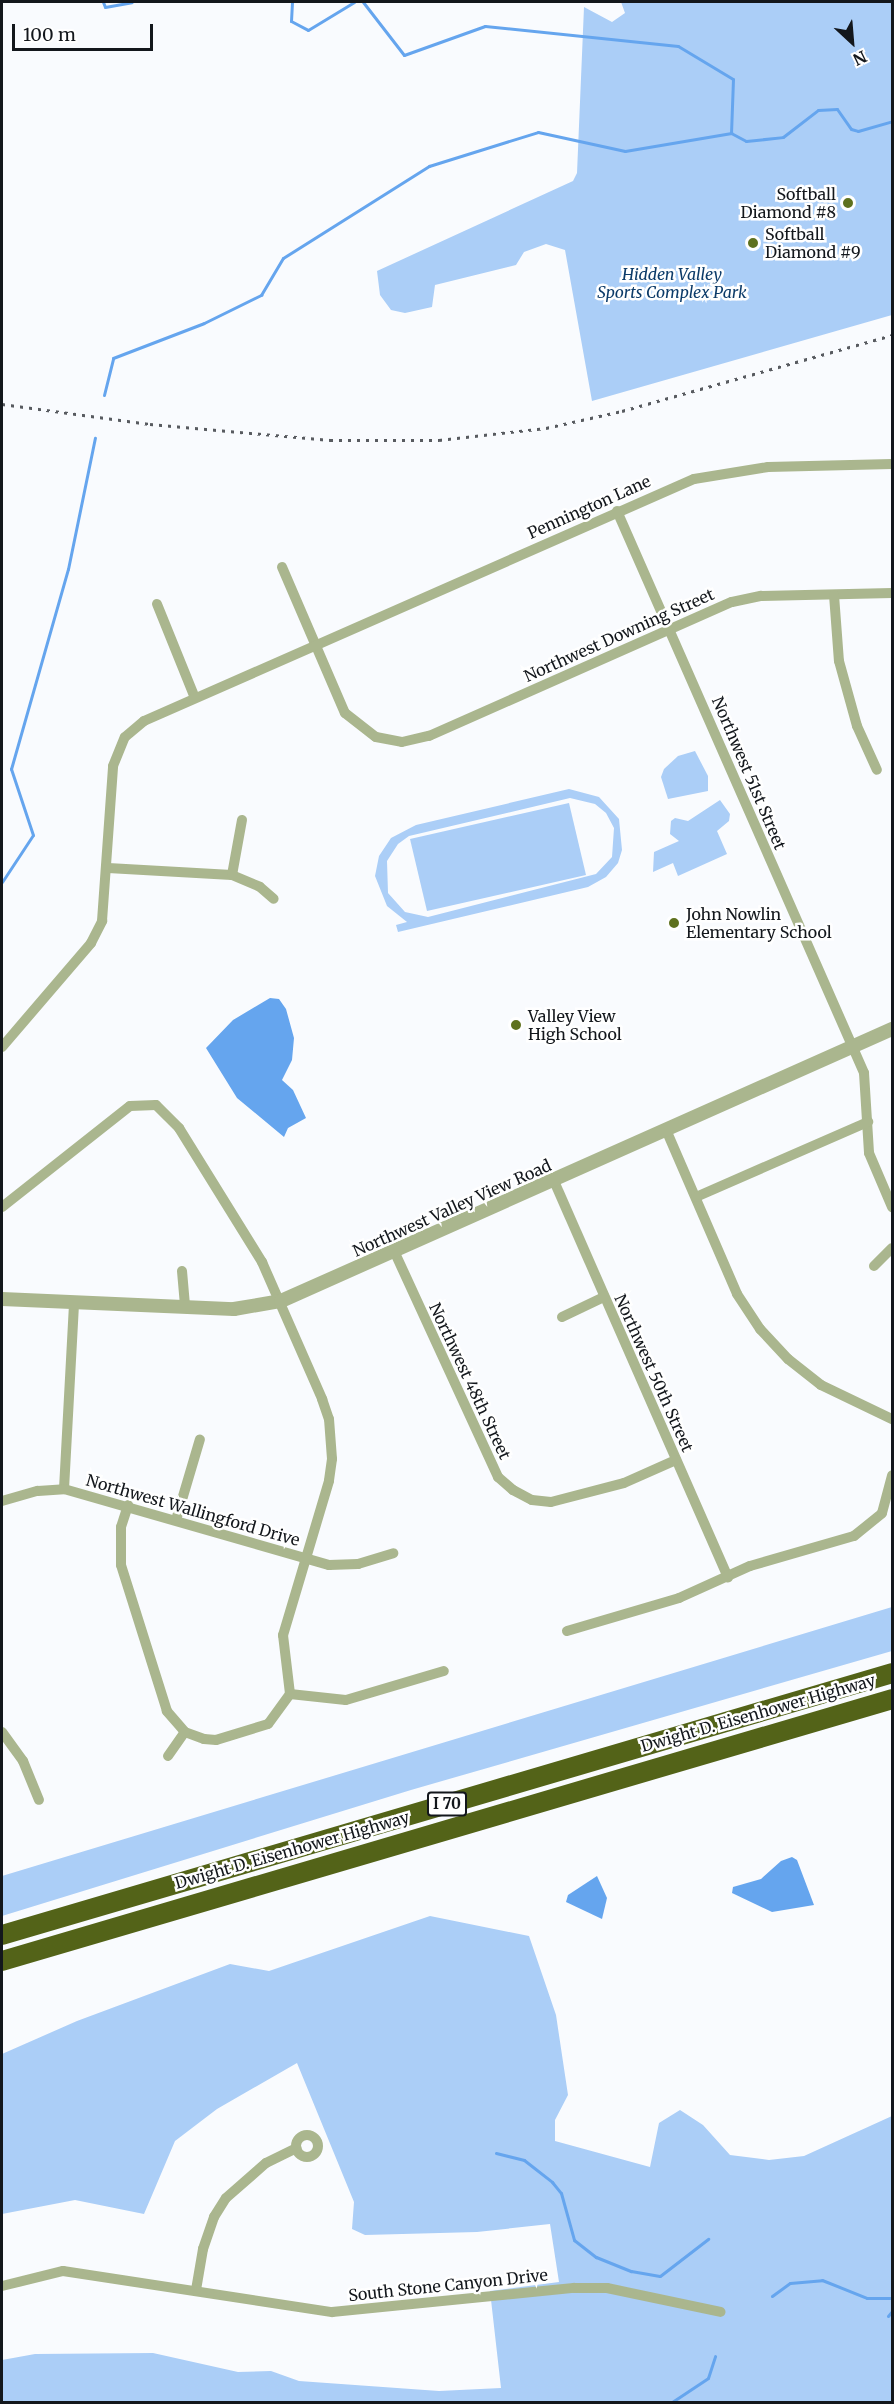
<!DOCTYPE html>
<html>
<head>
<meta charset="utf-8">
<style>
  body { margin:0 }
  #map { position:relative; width:894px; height:2404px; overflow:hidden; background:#f9fbfe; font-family:Merriweather,serif }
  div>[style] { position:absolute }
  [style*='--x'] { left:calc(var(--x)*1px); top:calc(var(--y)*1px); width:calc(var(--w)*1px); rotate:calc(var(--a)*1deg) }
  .green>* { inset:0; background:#abcef7 }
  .water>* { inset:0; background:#65a5ee }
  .stream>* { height:3px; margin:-1.5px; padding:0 1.5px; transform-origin:1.5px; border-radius:1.5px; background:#65a5ee }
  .minor>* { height:10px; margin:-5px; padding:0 5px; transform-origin:5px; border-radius:5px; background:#aab68e }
  .minor>.ring { margin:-5px; padding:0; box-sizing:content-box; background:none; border:10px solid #aab68e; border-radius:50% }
  .tertiary>* { height:14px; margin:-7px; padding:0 7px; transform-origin:7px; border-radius:7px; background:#aab68e }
  .motorway>* { height:20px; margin:-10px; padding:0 10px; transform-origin:10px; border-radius:10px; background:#536318 }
  .rail>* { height:3px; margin-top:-1.5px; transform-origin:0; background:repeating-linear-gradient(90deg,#585b60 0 3px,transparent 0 9px) }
  .dots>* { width:16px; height:16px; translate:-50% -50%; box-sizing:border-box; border:3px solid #fff; border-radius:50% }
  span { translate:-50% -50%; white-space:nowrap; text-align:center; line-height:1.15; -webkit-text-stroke:5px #fff; paint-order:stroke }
  .shield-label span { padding:2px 4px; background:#fff; border:2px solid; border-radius:4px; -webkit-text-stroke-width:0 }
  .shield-label { font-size:15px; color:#13171c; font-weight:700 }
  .poi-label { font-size:16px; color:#13171c }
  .right { translate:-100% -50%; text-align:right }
  .left { translate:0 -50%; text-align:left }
  .park-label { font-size:16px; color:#0c3b69; font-style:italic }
  .street-label { font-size:16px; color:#13171c }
  .frame { position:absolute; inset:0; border:3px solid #13171c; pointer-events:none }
  .north { position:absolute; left:822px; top:12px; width:60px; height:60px; -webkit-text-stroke:4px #fff; paint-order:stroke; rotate:154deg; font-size:16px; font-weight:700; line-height:24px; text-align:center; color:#13171c }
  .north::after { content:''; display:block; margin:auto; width:21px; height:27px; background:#13171c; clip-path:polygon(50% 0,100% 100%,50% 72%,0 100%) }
  .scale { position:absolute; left:12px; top:24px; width:141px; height:27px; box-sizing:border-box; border:3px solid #13171c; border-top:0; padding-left:8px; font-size:18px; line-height:21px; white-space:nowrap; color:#13171c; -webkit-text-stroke:4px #fff; paint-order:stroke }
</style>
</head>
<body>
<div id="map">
  <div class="green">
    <div style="clip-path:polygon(621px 2px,892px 2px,892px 315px,592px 401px,565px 250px,546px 244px,524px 252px,516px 265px,435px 285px,432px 307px,405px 313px,391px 310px,380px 295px,377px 271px,573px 181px,577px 173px,584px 7px,612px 22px,625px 13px)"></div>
    <div style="clip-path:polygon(695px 751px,708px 776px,708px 791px,668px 799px,661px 777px,664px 769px,678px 756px)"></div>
    <div style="clip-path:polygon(evenodd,569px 789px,599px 797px,619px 819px,622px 850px,618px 863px,606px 877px,588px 887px,398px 932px,396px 925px,407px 922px,387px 906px,375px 876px,379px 856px,391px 838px,416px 825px,569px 789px,570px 798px,595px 804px,606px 813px,614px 828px,612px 857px,596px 874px,428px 917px,405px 912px,388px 893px,387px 861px,398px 844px,409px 836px,570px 798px)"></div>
    <div style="clip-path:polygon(720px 800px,730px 814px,729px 821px,717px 831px,727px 854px,678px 876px,673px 863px,653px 872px,654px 852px,679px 841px,670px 834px,671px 821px,675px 818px,688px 821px)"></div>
    <div style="clip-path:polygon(569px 803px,586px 875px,427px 911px,410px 839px)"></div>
    <div style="clip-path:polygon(892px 1607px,892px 1651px,411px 1790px,2px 1916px,2px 1876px)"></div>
    <div style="clip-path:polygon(430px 1916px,529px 1936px,556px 2015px,568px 2095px,555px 2120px,555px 2141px,650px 2167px,659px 2123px,680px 2110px,703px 2125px,730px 2155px,769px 2160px,804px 2156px,892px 2116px,892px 2402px,2px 2402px,2px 2360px,35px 2354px,153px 2353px,238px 2372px,271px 2371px,299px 2381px,439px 2391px,501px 2388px,490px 2291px,559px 2282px,550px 2224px,477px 2232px,365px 2235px,352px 2229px,354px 2202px,297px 2063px,217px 2109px,175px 2141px,144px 2214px,75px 2200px,2px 2214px,2px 2054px,77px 2021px,230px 1964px,269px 1971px)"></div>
  </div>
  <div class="water">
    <div style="clip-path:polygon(270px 998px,279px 999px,286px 1009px,294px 1038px,292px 1060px,282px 1080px,293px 1090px,306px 1118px,288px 1128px,284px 1137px,237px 1098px,206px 1048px,233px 1020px)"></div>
    <div style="clip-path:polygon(792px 1857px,797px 1860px,814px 1905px,772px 1912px,732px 1893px,733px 1887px,761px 1879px,781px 1861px)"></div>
    <div style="clip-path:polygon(597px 1876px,607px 1898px,602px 1919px,566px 1902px,568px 1895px)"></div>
  </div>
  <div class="stream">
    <div style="--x:103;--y:2;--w:5;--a:68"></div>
    <div style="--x:105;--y:7;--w:27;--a:-10"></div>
    <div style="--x:292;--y:2;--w:19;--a:93"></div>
    <div style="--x:291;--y:21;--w:19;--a:28"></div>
    <div style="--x:308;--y:30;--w:54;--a:-31.3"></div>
    <div style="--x:363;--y:2;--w:67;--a:52.3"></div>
    <div style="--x:404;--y:55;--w:86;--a:-19.7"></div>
    <div style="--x:485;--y:26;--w:194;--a:5.9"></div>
    <div style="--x:678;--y:46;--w:64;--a:31"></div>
    <div style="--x:733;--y:79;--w:54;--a:92.1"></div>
    <div style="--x:731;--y:133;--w:17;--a:28"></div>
    <div style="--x:746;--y:141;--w:37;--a:-6"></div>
    <div style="--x:783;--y:137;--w:44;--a:-37.6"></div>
    <div style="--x:818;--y:110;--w:19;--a:-3"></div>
    <div style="--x:837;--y:109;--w:24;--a:55"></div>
    <div style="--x:851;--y:129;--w:7;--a:16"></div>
    <div style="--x:858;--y:131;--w:35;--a:-16"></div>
    <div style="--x:104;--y:395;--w:38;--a:-76"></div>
    <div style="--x:113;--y:358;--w:97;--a:-21"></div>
    <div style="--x:204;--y:323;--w:64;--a:-26.2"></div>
    <div style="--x:261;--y:295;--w:43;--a:-59.3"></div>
    <div style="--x:283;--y:258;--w:173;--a:-32.2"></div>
    <div style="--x:429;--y:166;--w:114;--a:-17.3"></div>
    <div style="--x:538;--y:132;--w:89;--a:12.3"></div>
    <div style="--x:625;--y:151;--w:108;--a:-9.6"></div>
    <div style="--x:2;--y:882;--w:56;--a:-56.6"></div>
    <div style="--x:33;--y:835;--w:70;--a:-108.4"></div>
    <div style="--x:11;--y:769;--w:208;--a:-74.1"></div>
    <div style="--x:68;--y:569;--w:134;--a:-78.4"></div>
    <div style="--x:496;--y:2153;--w:29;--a:14"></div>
    <div style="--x:524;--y:2160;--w:36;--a:38"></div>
    <div style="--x:552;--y:2182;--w:14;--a:51"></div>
    <div style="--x:561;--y:2193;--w:49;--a:74.5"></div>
    <div style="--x:574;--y:2240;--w:28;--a:38"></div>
    <div style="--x:596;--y:2257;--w:38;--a:22"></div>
    <div style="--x:631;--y:2271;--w:29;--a:10"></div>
    <div style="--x:660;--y:2276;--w:61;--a:-37.6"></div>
    <div style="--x:772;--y:2296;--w:22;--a:-36"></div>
    <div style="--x:790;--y:2283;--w:32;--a:-5"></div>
    <div style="--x:822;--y:2280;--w:48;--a:21.8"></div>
    <div style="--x:867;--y:2298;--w:25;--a:0"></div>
    <div style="--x:888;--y:2316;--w:6;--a:-51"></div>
    <div style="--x:672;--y:2402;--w:43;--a:-33.7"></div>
    <div style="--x:708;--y:2378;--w:23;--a:-72"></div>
  </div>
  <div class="minor">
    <div style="--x:617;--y:511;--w:614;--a:66.27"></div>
    <div style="--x:864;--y:1073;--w:80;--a:86.4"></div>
    <div style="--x:869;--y:1153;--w:59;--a:66.9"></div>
    <div style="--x:282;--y:567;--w:159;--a:66.7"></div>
    <div style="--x:345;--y:713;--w:39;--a:38"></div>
    <div style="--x:376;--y:737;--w:26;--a:11"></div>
    <div style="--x:402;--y:742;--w:28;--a:-13"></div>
    <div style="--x:429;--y:736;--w:331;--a:-23.9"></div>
    <div style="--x:732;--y:602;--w:30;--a:-12"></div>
    <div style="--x:761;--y:596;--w:131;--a:-1.3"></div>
    <div style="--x:834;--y:595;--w:66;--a:85.7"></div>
    <div style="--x:839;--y:661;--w:67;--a:74.5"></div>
    <div style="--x:857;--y:726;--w:48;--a:65.6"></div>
    <div style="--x:157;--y:604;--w:101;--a:68"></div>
    <div style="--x:108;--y:868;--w:124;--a:3.2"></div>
    <div style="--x:232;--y:875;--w:30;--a:23"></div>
    <div style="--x:260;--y:887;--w:18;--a:41"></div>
    <div style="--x:232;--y:875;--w:56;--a:-79.7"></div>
    <div style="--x:2;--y:1047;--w:137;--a:-49.4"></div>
    <div style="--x:91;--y:943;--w:25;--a:-63"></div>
    <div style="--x:102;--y:921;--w:155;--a:-85.9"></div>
    <div style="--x:113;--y:766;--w:31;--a:-68"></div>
    <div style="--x:125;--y:737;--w:25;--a:-40"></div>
    <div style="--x:144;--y:721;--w:601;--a:-23.75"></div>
    <div style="--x:694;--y:479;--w:75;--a:-9.2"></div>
    <div style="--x:768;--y:467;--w:124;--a:-1.4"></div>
    <div style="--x:667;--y:1132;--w:176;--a:66.6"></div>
    <div style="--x:737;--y:1294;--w:42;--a:56.7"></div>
    <div style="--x:760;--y:1329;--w:41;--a:47"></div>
    <div style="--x:788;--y:1359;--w:42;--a:38.2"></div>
    <div style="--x:821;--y:1385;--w:79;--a:25.6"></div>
    <div style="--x:554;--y:1181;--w:433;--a:66.3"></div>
    <div style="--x:696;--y:1197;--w:188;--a:-23.6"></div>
    <div style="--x:2;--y:1207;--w:163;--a:-38.3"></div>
    <div style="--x:130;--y:1106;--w:26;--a:-2"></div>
    <div style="--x:156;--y:1105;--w:33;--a:45"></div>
    <div style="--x:179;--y:1128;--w:158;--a:58.2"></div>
    <div style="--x:262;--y:1262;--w:150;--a:66.3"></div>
    <div style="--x:322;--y:1399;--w:21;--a:71"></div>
    <div style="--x:329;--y:1419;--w:40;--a:85.7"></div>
    <div style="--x:332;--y:1459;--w:22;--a:98"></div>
    <div style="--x:329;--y:1481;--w:161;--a:106.6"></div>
    <div style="--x:283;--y:1635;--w:59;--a:83.2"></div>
    <div style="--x:290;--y:1694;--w:37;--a:126"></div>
    <div style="--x:268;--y:1724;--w:54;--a:162.9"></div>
    <div style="--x:216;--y:1740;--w:12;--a:-175"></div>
    <div style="--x:204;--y:1739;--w:20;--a:-160"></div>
    <div style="--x:185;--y:1732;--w:28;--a:-131"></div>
    <div style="--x:167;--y:1711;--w:153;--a:-107.5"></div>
    <div style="--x:121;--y:1565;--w:38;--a:-90"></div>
    <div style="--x:121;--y:1527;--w:23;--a:-72"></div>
    <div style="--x:395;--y:1253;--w:247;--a:65.3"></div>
    <div style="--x:498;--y:1477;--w:20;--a:41"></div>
    <div style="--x:513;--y:1490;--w:21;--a:28"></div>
    <div style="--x:532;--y:1500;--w:19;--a:6"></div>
    <div style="--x:551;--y:1502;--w:75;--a:-14.6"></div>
    <div style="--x:624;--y:1483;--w:57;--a:-23.9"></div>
    <div style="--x:874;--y:1266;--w:25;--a:-45"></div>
    <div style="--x:182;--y:1271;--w:37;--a:85"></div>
    <div style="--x:562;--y:1317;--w:47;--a:-25.5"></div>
    <div style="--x:64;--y:1489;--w:187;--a:-86.9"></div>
    <div style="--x:2;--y:1501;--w:37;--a:-16"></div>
    <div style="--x:38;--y:1491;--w:26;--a:-4"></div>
    <div style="--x:64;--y:1489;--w:276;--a:16"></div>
    <div style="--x:329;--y:1565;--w:29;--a:-2"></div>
    <div style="--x:358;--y:1564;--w:37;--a:-17"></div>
    <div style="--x:176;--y:1520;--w:84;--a:-73.5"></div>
    <div style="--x:567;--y:1631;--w:117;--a:-16.4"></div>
    <div style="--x:679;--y:1598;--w:78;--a:-24.3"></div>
    <div style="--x:750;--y:1566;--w:108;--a:-16.1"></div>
    <div style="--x:854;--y:1536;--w:36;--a:-39"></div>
    <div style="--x:882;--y:1513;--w:39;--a:-75"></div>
    <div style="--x:290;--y:1694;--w:56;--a:6.1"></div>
    <div style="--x:346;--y:1700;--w:102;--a:-16.5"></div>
    <div style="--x:2;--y:1732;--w:36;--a:54"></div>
    <div style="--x:23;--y:1761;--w:42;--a:67.7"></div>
    <div style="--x:168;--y:1756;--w:29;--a:-55"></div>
    <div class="ring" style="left:296px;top:2135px;width:12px;height:12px"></div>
    <div style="--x:2;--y:2286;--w:63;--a:-13.8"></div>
    <div style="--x:63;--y:2271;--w:272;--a:8.7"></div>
    <div style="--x:332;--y:2312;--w:243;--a:-5.7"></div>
    <div style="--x:574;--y:2288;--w:33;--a:0"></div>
    <div style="--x:607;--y:2288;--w:116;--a:11.9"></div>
    <div style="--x:196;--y:2290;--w:42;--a:-80.3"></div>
    <div style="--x:203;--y:2249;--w:34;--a:-71"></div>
    <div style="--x:214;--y:2217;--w:22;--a:-58"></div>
    <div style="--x:226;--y:2198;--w:53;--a:-41.2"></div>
    <div style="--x:266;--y:2163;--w:34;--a:-26"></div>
  </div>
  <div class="tertiary">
    <div style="--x:2;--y:1299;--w:232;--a:2.5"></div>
    <div style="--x:234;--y:1309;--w:48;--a:-9.7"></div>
    <div style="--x:281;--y:1301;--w:669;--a:-24"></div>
  </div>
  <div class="motorway">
    <div style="--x:2;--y:1935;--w:928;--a:-16.4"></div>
    <div style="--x:2;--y:1961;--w:928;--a:-16.4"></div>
  </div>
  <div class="rail">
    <div style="--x:2;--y:404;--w:149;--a:7.7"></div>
    <div style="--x:150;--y:424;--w:181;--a:5.1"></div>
    <div style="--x:330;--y:440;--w:109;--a:0"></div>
    <div style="--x:439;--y:440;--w:108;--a:-6.4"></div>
    <div style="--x:546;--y:428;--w:78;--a:-12.6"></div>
    <div style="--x:622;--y:411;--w:280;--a:-15.7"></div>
  </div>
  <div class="dots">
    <div style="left:848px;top:203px;background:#5e711e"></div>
    <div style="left:753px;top:243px;background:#5e711e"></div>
    <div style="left:674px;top:923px;background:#5e711e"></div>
    <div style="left:516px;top:1025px;background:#5e711e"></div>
  </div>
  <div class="shield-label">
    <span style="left:447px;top:1804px">I 70</span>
  </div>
  <div class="poi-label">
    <span class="right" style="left:836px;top:203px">Softball<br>Diamond #8</span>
    <span class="left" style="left:765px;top:243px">Softball<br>Diamond #9</span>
    <span class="left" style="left:686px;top:923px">John Nowlin<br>Elementary School</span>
    <span class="left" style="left:528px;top:1025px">Valley View<br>High School</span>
  </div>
  <div class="park-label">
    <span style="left:672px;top:283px">Hidden Valley<br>Sports Complex Park</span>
  </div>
  <div class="street-label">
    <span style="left:589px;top:507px;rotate:-24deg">Pennington Lane</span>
    <span style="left:619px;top:635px;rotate:-24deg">Northwest Downing Street</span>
    <span style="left:749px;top:773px;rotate:67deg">Northwest 51st Street</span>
    <span style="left:452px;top:1208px;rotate:-24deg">Northwest Valley View Road</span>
    <span style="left:654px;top:1373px;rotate:66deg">Northwest 50th Street</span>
    <span style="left:470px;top:1381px;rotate:65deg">Northwest 48th Street</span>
    <span style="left:193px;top:1510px;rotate:16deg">Northwest Wallingford Drive</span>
    <span style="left:758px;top:1713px;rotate:-16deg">Dwight D. Eisenhower Highway</span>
    <span style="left:292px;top:1850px;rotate:-16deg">Dwight D. Eisenhower Highway</span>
    <span style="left:448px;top:2285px;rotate:-6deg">South Stone Canyon Drive</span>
  </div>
  <div class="frame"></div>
  <div class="north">N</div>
  <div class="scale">100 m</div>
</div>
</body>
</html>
